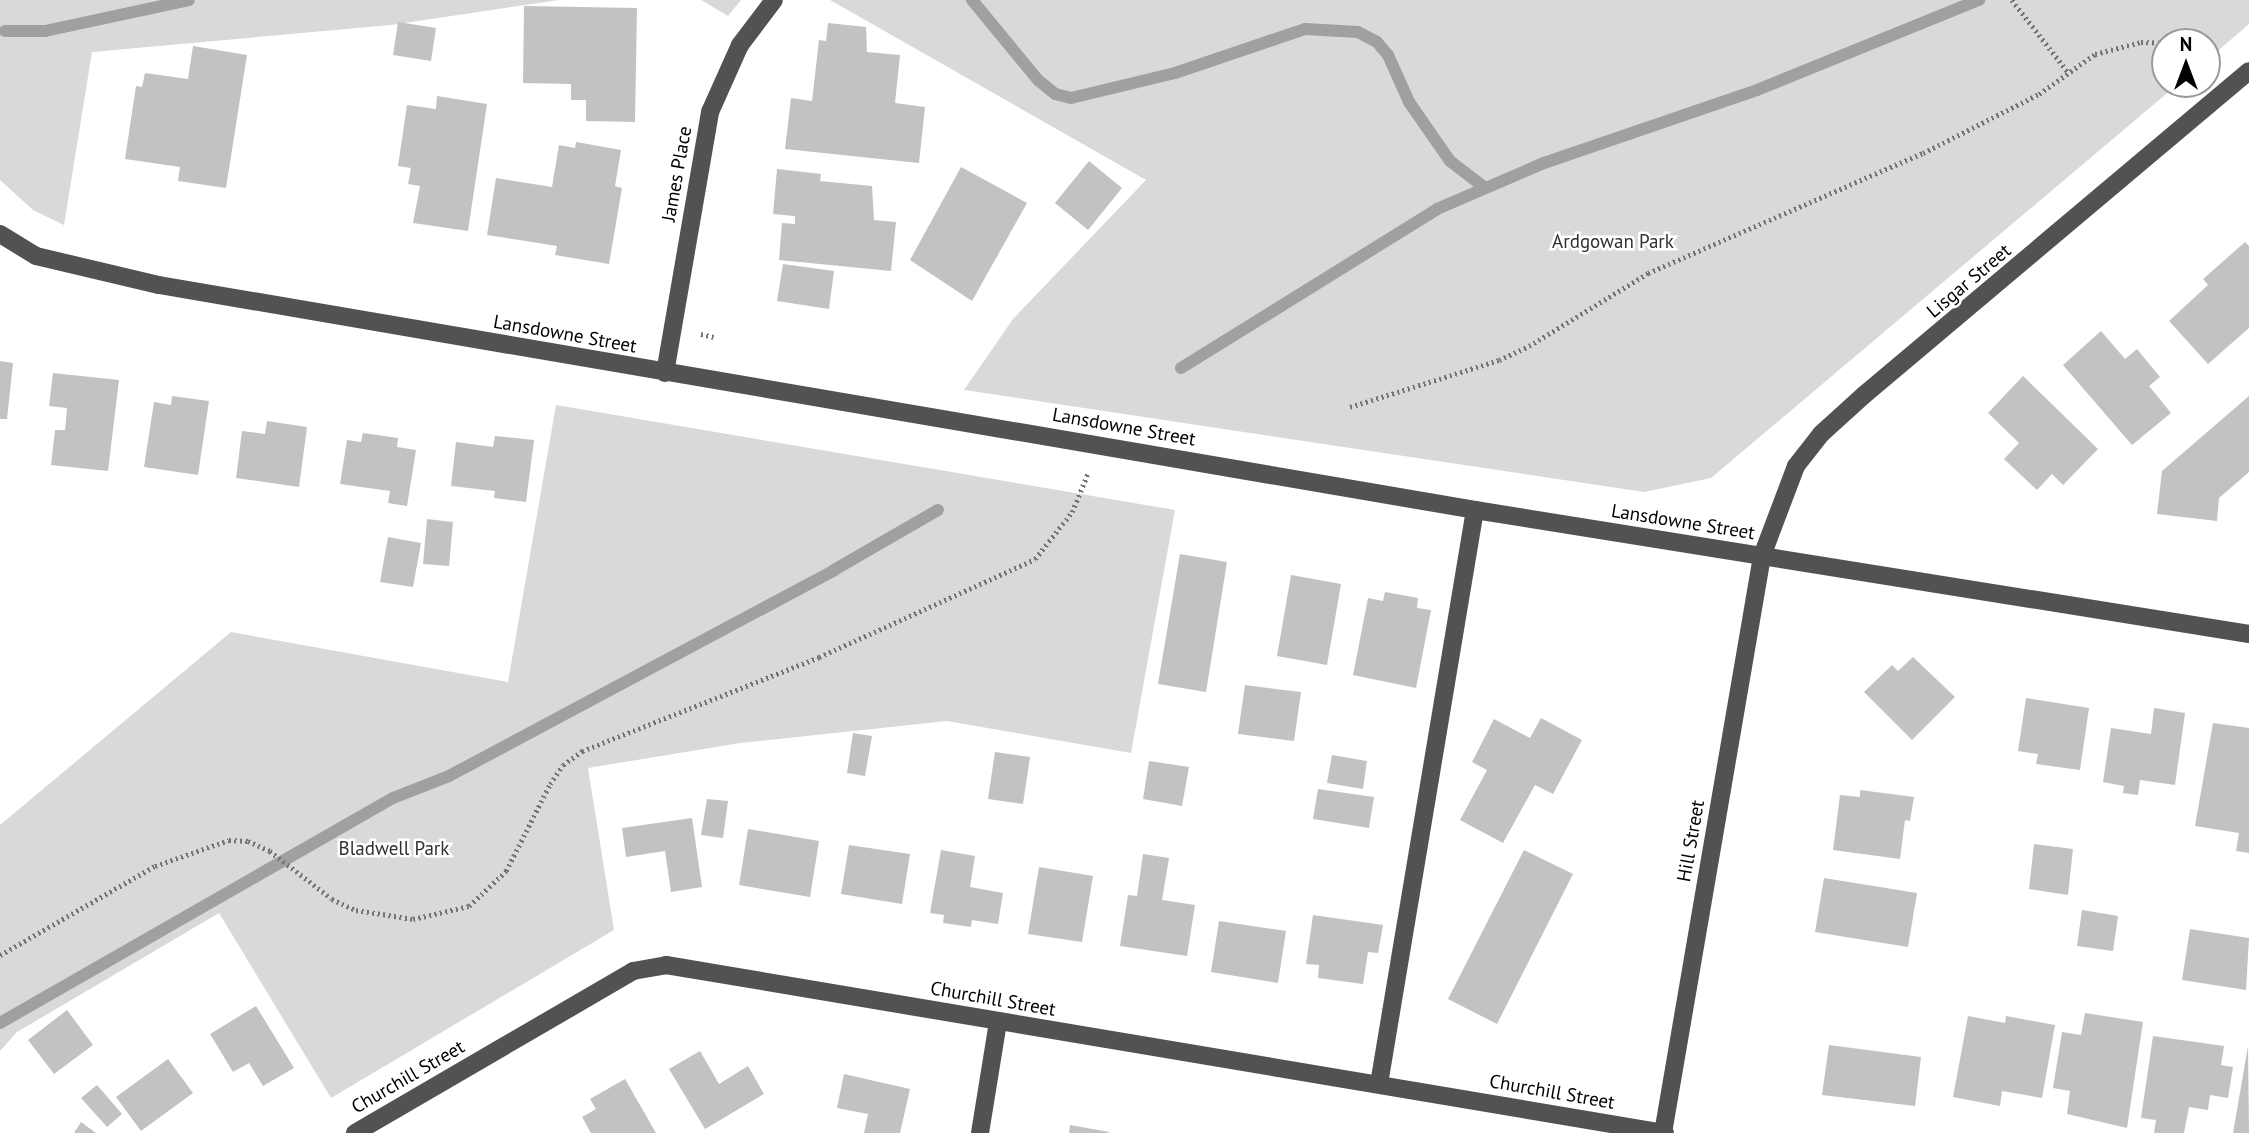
<!DOCTYPE html>
<html>
<head>
<meta charset="utf-8">
<style>
  body { margin:0 }
  #map { position:relative; width:2249px; height:1133px; overflow:hidden; background:#fff; font-family:"PT Sans",sans-serif }
  div>[style] { position:absolute }
  [style*='--x'] { left:calc(var(--x)*1px); top:calc(var(--y)*1px); width:calc(var(--w)*1px); rotate:calc(var(--a)*1deg) }
  .green>* { inset:0; background:#d9d9d9 }
  .stream>* { height:12px; margin:-6px; padding:0 6px; transform-origin:6px; border-radius:6px; background:#a0a0a0 }
  .building>* { inset:0; background:#c2c2c2 }
  .path>* { height:4.5px; margin-top:-2.25px; transform-origin:0; background:repeating-linear-gradient(90deg,#747474 0 2px,transparent 0 5.5px) }
  .minor>* { height:18px; margin:-9px; padding:0 9px; transform-origin:9px; border-radius:9px; background:#525252 }
  span { translate:-50% -50%; white-space:nowrap; text-align:center; line-height:1.15; -webkit-text-stroke:5px #fff; paint-order:stroke }
  .street-label { font-size:19px; color:#000 }
  .park-label { font-size:19px; color:#303030 }
  .north { position:absolute; left:2151px; top:28px; width:70px; height:70px; box-sizing:border-box; background:#fff; border:2px solid #999; border-radius:50%; rotate:0deg; font-size:19px; font-weight:700; line-height:28px; text-align:center; color:#000 }
  .north::after { content:''; display:block; margin:auto; width:24px; height:32px; background:#000; clip-path:polygon(50% 0,100% 100%,50% 72%,0 100%) }
</style>
</head>
<body>
<div id="map">
  <div class="green">
    <div style="clip-path:polygon(0 0,559px 0,391px 25px,92px 52px,64px 225px,33px 210px,0 180px)"></div>
    <div style="clip-path:polygon(701px 0,741px 0,728px 16px)"></div>
    <div style="clip-path:polygon(830px 0,2249px 0,2249px 24px,2207px 60px,2207px 42px,2165px 42px,2165px 84px,2178px 84px,1711px 478px,1644px 492px,964px 390px,1013px 319px,1146px 180px)"></div>
    <div style="clip-path:polygon(556px 405px,1175px 510px,1131px 753px,947px 721px,740px 743px,588px 768px,614px 930px,331px 1098px,219px 913px,17px 1032px,0 1051px,0 825px,231px 632px,508px 682px)"></div>
  </div>
  <div class="stream">
    <div style="--x:972;--y:0;--w:104;--a:50.5"></div>
    <div style="--x:1038;--y:80;--w:22;--a:39"></div>
    <div style="--x:1055;--y:94;--w:16;--a:14"></div>
    <div style="--x:1071;--y:98;--w:107;--a:-13.5"></div>
    <div style="--x:1175;--y:73;--w:137;--a:-18.7"></div>
    <div style="--x:1305;--y:29;--w:53;--a:3.2"></div>
    <div style="--x:1358;--y:32;--w:21;--a:28"></div>
    <div style="--x:1377;--y:42;--w:17;--a:50"></div>
    <div style="--x:1388;--y:55;--w:51;--a:65.9"></div>
    <div style="--x:1409;--y:102;--w:72;--a:55.2"></div>
    <div style="--x:1450;--y:161;--w:44;--a:37.6"></div>
    <div style="--x:5;--y:31;--w:40;--a:0"></div>
    <div style="--x:45;--y:31;--w:147;--a:-12.1"></div>
    <div style="--x:1181;--y:368;--w:301;--a:-31.8"></div>
    <div style="--x:1437;--y:209;--w:116;--a:-23.3"></div>
    <div style="--x:1544;--y:163;--w:225;--a:-18.9"></div>
    <div style="--x:1757;--y:90;--w:240;--a:-22.1"></div>
    <div style="--x:0;--y:1023;--w:453;--a:-29.8"></div>
    <div style="--x:393;--y:798;--w:60;--a:-21.4"></div>
    <div style="--x:449;--y:776;--w:437;--a:-28.1"></div>
    <div style="--x:834;--y:570;--w:120;--a:-30"></div>
  </div>
  <div class="building">
    <div style="clip-path:polygon(524px 6px,637px 8px,635px 122px,586px 121px,586px 100px,571px 100px,571px 84px,523px 83px)"></div>
    <div style="clip-path:polygon(398px 22px,436px 28px,431px 61px,393px 55px)"></div>
    <div style="clip-path:polygon(828px 23px,866px 27px,867px 52px,900px 55px,895px 103px,925px 107px,919px 163px,785px 149px,791px 98px,812px 101px,819px 40px,826px 41px)"></div>
    <div style="clip-path:polygon(193px 46px,247px 55px,226px 188px,178px 181px,180px 167px,125px 159px,136px 86px,142px 87px,145px 73px,188px 79px)"></div>
    <div style="clip-path:polygon(437px 96px,487px 104px,468px 231px,413px 223px,420px 186px,408px 184px,411px 168px,398px 166px,407px 105px,436px 109px)"></div>
    <div style="clip-path:polygon(576px 142px,621px 150px,615px 186px,622px 188px,609px 264px,555px 255px,557px 246px,487px 235px,496px 178px,552px 187px,559px 145px,575px 148px)"></div>
    <div style="clip-path:polygon(1089px 161px,1122px 188px,1088px 230px,1055px 203px)"></div>
    <div style="clip-path:polygon(961px 167px,1027px 203px,972px 301px,910px 260px)"></div>
    <div style="clip-path:polygon(777px 169px,821px 174px,820px 181px,872px 186px,874px 220px,896px 222px,891px 271px,779px 260px,782px 223px,795px 224px,795px 216px,773px 214px)"></div>
    <div style="clip-path:polygon(2245px 242px,2249px 246px,2249px 328px,2208px 364px,2169px 321px,2208px 285px,2203px 279px)"></div>
    <div style="clip-path:polygon(783px 264px,834px 271px,829px 309px,777px 301px)"></div>
    <div style="clip-path:polygon(2101px 331px,2125px 359px,2137px 349px,2160px 377px,2149px 386px,2171px 413px,2132px 445px,2063px 365px)"></div>
    <div style="clip-path:polygon(0 361px,13px 363px,7px 419px,0 419px)"></div>
    <div style="clip-path:polygon(53px 373px,119px 380px,108px 471px,51px 465px,55px 430px,65px 430px,67px 408px,49px 406px)"></div>
    <div style="clip-path:polygon(2023px 376px,2098px 449px,2063px 485px,2052px 474px,2037px 490px,2004px 459px,2019px 443px,1988px 413px)"></div>
    <div style="clip-path:polygon(172px 396px,209px 401px,198px 475px,144px 467px,154px 402px,171px 405px)"></div>
    <div style="clip-path:polygon(2249px 396px,2249px 472px,2219px 498px,2217px 521px,2157px 514px,2162px 471px)"></div>
    <div style="clip-path:polygon(267px 421px,307px 427px,299px 487px,236px 478px,242px 431px,265px 434px)"></div>
    <div style="clip-path:polygon(363px 433px,398px 438px,397px 447px,416px 450px,407px 506px,388px 503px,390px 491px,340px 484px,347px 440px,361px 442px)"></div>
    <div style="clip-path:polygon(495px 436px,534px 440px,526px 502px,494px 498px,495px 491px,451px 486px,456px 442px,493px 447px)"></div>
    <div style="clip-path:polygon(427px 519px,453px 522px,449px 566px,423px 564px)"></div>
    <div style="clip-path:polygon(388px 537px,421px 543px,413px 587px,380px 582px)"></div>
    <div style="clip-path:polygon(1180px 554px,1227px 562px,1206px 692px,1158px 684px)"></div>
    <div style="clip-path:polygon(1291px 575px,1341px 584px,1327px 665px,1277px 656px)"></div>
    <div style="clip-path:polygon(1385px 592px,1418px 598px,1417px 608px,1431px 610px,1416px 688px,1353px 675px,1368px 598px,1383px 601px)"></div>
    <div style="clip-path:polygon(1913px 657px,1955px 697px,1912px 740px,1864px 692px,1892px 665px,1898px 671px)"></div>
    <div style="clip-path:polygon(1245px 685px,1301px 692px,1294px 741px,1238px 734px)"></div>
    <div style="clip-path:polygon(2026px 698px,2089px 708px,2080px 770px,2036px 764px,2038px 754px,2018px 751px)"></div>
    <div style="clip-path:polygon(2154px 708px,2185px 713px,2175px 785px,2140px 780px,2138px 795px,2123px 793px,2124px 786px,2103px 782px,2111px 728px,2151px 734px)"></div>
    <div style="clip-path:polygon(1541px 718px,1582px 740px,1553px 794px,1535px 785px,1503px 843px,1460px 820px,1487px 770px,1472px 762px,1494px 719px,1530px 738px)"></div>
    <div style="clip-path:polygon(2213px 723px,2249px 728px,2249px 853px,2236px 851px,2239px 833px,2195px 826px)"></div>
    <div style="clip-path:polygon(853px 733px,872px 736px,865px 776px,847px 773px)"></div>
    <div style="clip-path:polygon(995px 752px,1030px 757px,1023px 804px,988px 799px)"></div>
    <div style="clip-path:polygon(1332px 755px,1367px 761px,1363px 789px,1327px 783px)"></div>
    <div style="clip-path:polygon(1149px 761px,1189px 767px,1182px 806px,1143px 799px)"></div>
    <div style="clip-path:polygon(1318px 789px,1374px 797px,1369px 828px,1313px 819px)"></div>
    <div style="clip-path:polygon(1860px 790px,1914px 797px,1910px 821px,1905px 820px,1900px 859px,1833px 850px,1840px 795px,1860px 797px)"></div>
    <div style="clip-path:polygon(707px 799px,728px 801px,723px 838px,701px 835px)"></div>
    <div style="clip-path:polygon(692px 818px,702px 887px,671px 892px,665px 851px,626px 857px,622px 828px)"></div>
    <div style="clip-path:polygon(748px 829px,819px 841px,810px 897px,739px 885px)"></div>
    <div style="clip-path:polygon(2034px 844px,2073px 849px,2068px 895px,2029px 889px)"></div>
    <div style="clip-path:polygon(849px 845px,910px 854px,902px 904px,841px 894px)"></div>
    <div style="clip-path:polygon(941px 850px,975px 856px,970px 887px,1003px 893px,998px 924px,972px 920px,971px 927px,943px 923px,944px 915px,930px 913px)"></div>
    <div style="clip-path:polygon(1524px 850px,1573px 874px,1497px 1024px,1448px 999px)"></div>
    <div style="clip-path:polygon(1143px 854px,1169px 858px,1162px 900px,1195px 905px,1187px 956px,1120px 946px,1128px 895px,1137px 896px)"></div>
    <div style="clip-path:polygon(1039px 867px,1093px 876px,1082px 942px,1028px 934px)"></div>
    <div style="clip-path:polygon(1824px 878px,1917px 893px,1908px 947px,1815px 932px)"></div>
    <div style="clip-path:polygon(2082px 910px,2118px 916px,2113px 951px,2077px 946px)"></div>
    <div style="clip-path:polygon(1313px 915px,1383px 925px,1378px 953px,1368px 952px,1363px 984px,1318px 978px,1319px 965px,1306px 964px)"></div>
    <div style="clip-path:polygon(1219px 921px,1286px 931px,1278px 983px,1211px 972px)"></div>
    <div style="clip-path:polygon(2190px 929px,2249px 938px,2246px 990px,2182px 980px)"></div>
    <div style="clip-path:polygon(256px 1006px,294px 1068px,263px 1086px,249px 1063px,233px 1072px,210px 1034px)"></div>
    <div style="clip-path:polygon(67px 1010px,93px 1045px,54px 1074px,28px 1040px)"></div>
    <div style="clip-path:polygon(2085px 1013px,2143px 1022px,2127px 1128px,2067px 1114px,2070px 1091px,2053px 1088px,2062px 1032px,2081px 1035px)"></div>
    <div style="clip-path:polygon(1968px 1016px,2005px 1023px,2006px 1016px,2055px 1025px,2042px 1098px,2002px 1091px,2000px 1106px,1953px 1097px)"></div>
    <div style="clip-path:polygon(2153px 1036px,2224px 1046px,2221px 1065px,2233px 1067px,2228px 1098px,2210px 1095px,2208px 1110px,2189px 1107px,2184px 1133px,2154px 1133px,2156px 1120px,2141px 1118px)"></div>
    <div style="clip-path:polygon(1829px 1045px,1921px 1057px,1915px 1106px,1822px 1095px)"></div>
    <div style="clip-path:polygon(2248px 1046px,2249px 1133px,2233px 1133px)"></div>
    <div style="clip-path:polygon(700px 1051px,719px 1084px,748px 1066px,764px 1094px,705px 1129px,669px 1069px)"></div>
    <div style="clip-path:polygon(168px 1059px,193px 1093px,141px 1131px,116px 1097px)"></div>
    <div style="clip-path:polygon(844px 1074px,910px 1089px,900px 1133px,864px 1133px,868px 1114px,837px 1108px)"></div>
    <div style="clip-path:polygon(625px 1079px,656px 1133px,591px 1133px,582px 1117px,596px 1109px,590px 1099px)"></div>
    <div style="clip-path:polygon(97px 1085px,122px 1114px,107px 1127px,81px 1098px)"></div>
    <div style="clip-path:polygon(81px 1122px,96px 1133px,74px 1133px)"></div>
    <div style="clip-path:polygon(1070px 1125px,1109px 1132px,1108px 1133px,1069px 1133px)"></div>
  </div>
  <div class="path">
    <div style="--x:2012;--y:0;--w:91;--a:52.1"></div>
    <div style="--x:701;--y:334;--w:13;--a:13"></div>
    <div style="--x:1350;--y:407;--w:156;--a:-17.5"></div>
    <div style="--x:1499;--y:360;--w:33;--a:-25"></div>
    <div style="--x:1529;--y:346;--w:140;--a:-31.5"></div>
    <div style="--x:1648;--y:273;--w:300;--a:-23.6"></div>
    <div style="--x:1923;--y:153;--w:130;--a:-27"></div>
    <div style="--x:2039;--y:94;--w:69;--a:-35.5"></div>
    <div style="--x:2095;--y:54;--w:48;--a:-14.6"></div>
    <div style="--x:2141;--y:42;--w:24;--a:2"></div>
    <div style="--x:0;--y:955;--w:179;--a:-29.9"></div>
    <div style="--x:155;--y:866;--w:78;--a:-19.4"></div>
    <div style="--x:229;--y:840;--w:19;--a:3"></div>
    <div style="--x:248;--y:841;--w:24;--a:24"></div>
    <div style="--x:270;--y:851;--w:78;--a:37.7"></div>
    <div style="--x:332;--y:899;--w:26;--a:25"></div>
    <div style="--x:356;--y:910;--w:58;--a:9"></div>
    <div style="--x:413;--y:919;--w:57;--a:-13.1"></div>
    <div style="--x:469;--y:906;--w:51;--a:-43.4"></div>
    <div style="--x:506;--y:871;--w:97;--a:-63.2"></div>
    <div style="--x:550;--y:784;--w:23;--a:-56"></div>
    <div style="--x:563;--y:765;--w:24;--a:-36"></div>
    <div style="--x:582;--y:751;--w:255;--a:-21.6"></div>
    <div style="--x:819;--y:657;--w:237;--a:-24.4"></div>
    <div style="--x:1035;--y:559;--w:60;--a:-51.8"></div>
    <div style="--x:1072;--y:512;--w:42;--a:-67.7"></div>
  </div>
  <div class="minor">
    <div style="--x:0;--y:234;--w:42;--a:31.4"></div>
    <div style="--x:36;--y:256;--w:126;--a:13.3"></div>
    <div style="--x:159;--y:285;--w:1335;--a:9.7"></div>
    <div style="--x:1475;--y:510;--w:784;--a:9.1"></div>
    <div style="--x:665;--y:373;--w:265;--a:-80.2"></div>
    <div style="--x:710;--y:112;--w:73;--a:-65.9"></div>
    <div style="--x:740;--y:45;--w:56;--a:-52.9"></div>
    <div style="--x:1379;--y:1084;--w:582;--a:-80.51"></div>
    <div style="--x:355;--y:1133;--w:322;--a:-30.2"></div>
    <div style="--x:633;--y:971;--w:34;--a:-10"></div>
    <div style="--x:666;--y:965;--w:1013;--a:9.55"></div>
    <div style="--x:980;--y:1133;--w:112;--a:-80.8"></div>
    <div style="--x:1663;--y:1133;--w:585;--a:-80.26"></div>
    <div style="--x:1762;--y:556;--w:96;--a:-69.3"></div>
    <div style="--x:1796;--y:466;--w:41;--a:-52"></div>
    <div style="--x:1821;--y:434;--w:58;--a:-42.2"></div>
    <div style="--x:1864;--y:395;--w:503;--a:-40.08"></div>
  </div>
  <div class="street-label">
    <span style="left:677px;top:174px;rotate:-80deg">James Place</span>
    <span style="left:1969px;top:281px;rotate:-40deg">Lisgar Street</span>
    <span style="left:565px;top:334px;rotate:10deg">Lansdowne Street</span>
    <span style="left:1124px;top:427px;rotate:10deg">Lansdowne Street</span>
    <span style="left:1683px;top:522px;rotate:9deg">Lansdowne Street</span>
    <span style="left:1691px;top:841px;rotate:-80deg">Hill Street</span>
    <span style="left:993px;top:999px;rotate:10deg">Churchill Street</span>
    <span style="left:408px;top:1077px;rotate:-30deg">Churchill Street</span>
    <span style="left:1552px;top:1092px;rotate:10deg">Churchill Street</span>
  </div>
  <div class="park-label">
    <span style="left:1613px;top:242px">Ardgowan Park</span>
    <span style="left:394px;top:849px">Bladwell Park</span>
  </div>
  <div class="north">N</div>
</div>
</body>
</html>
